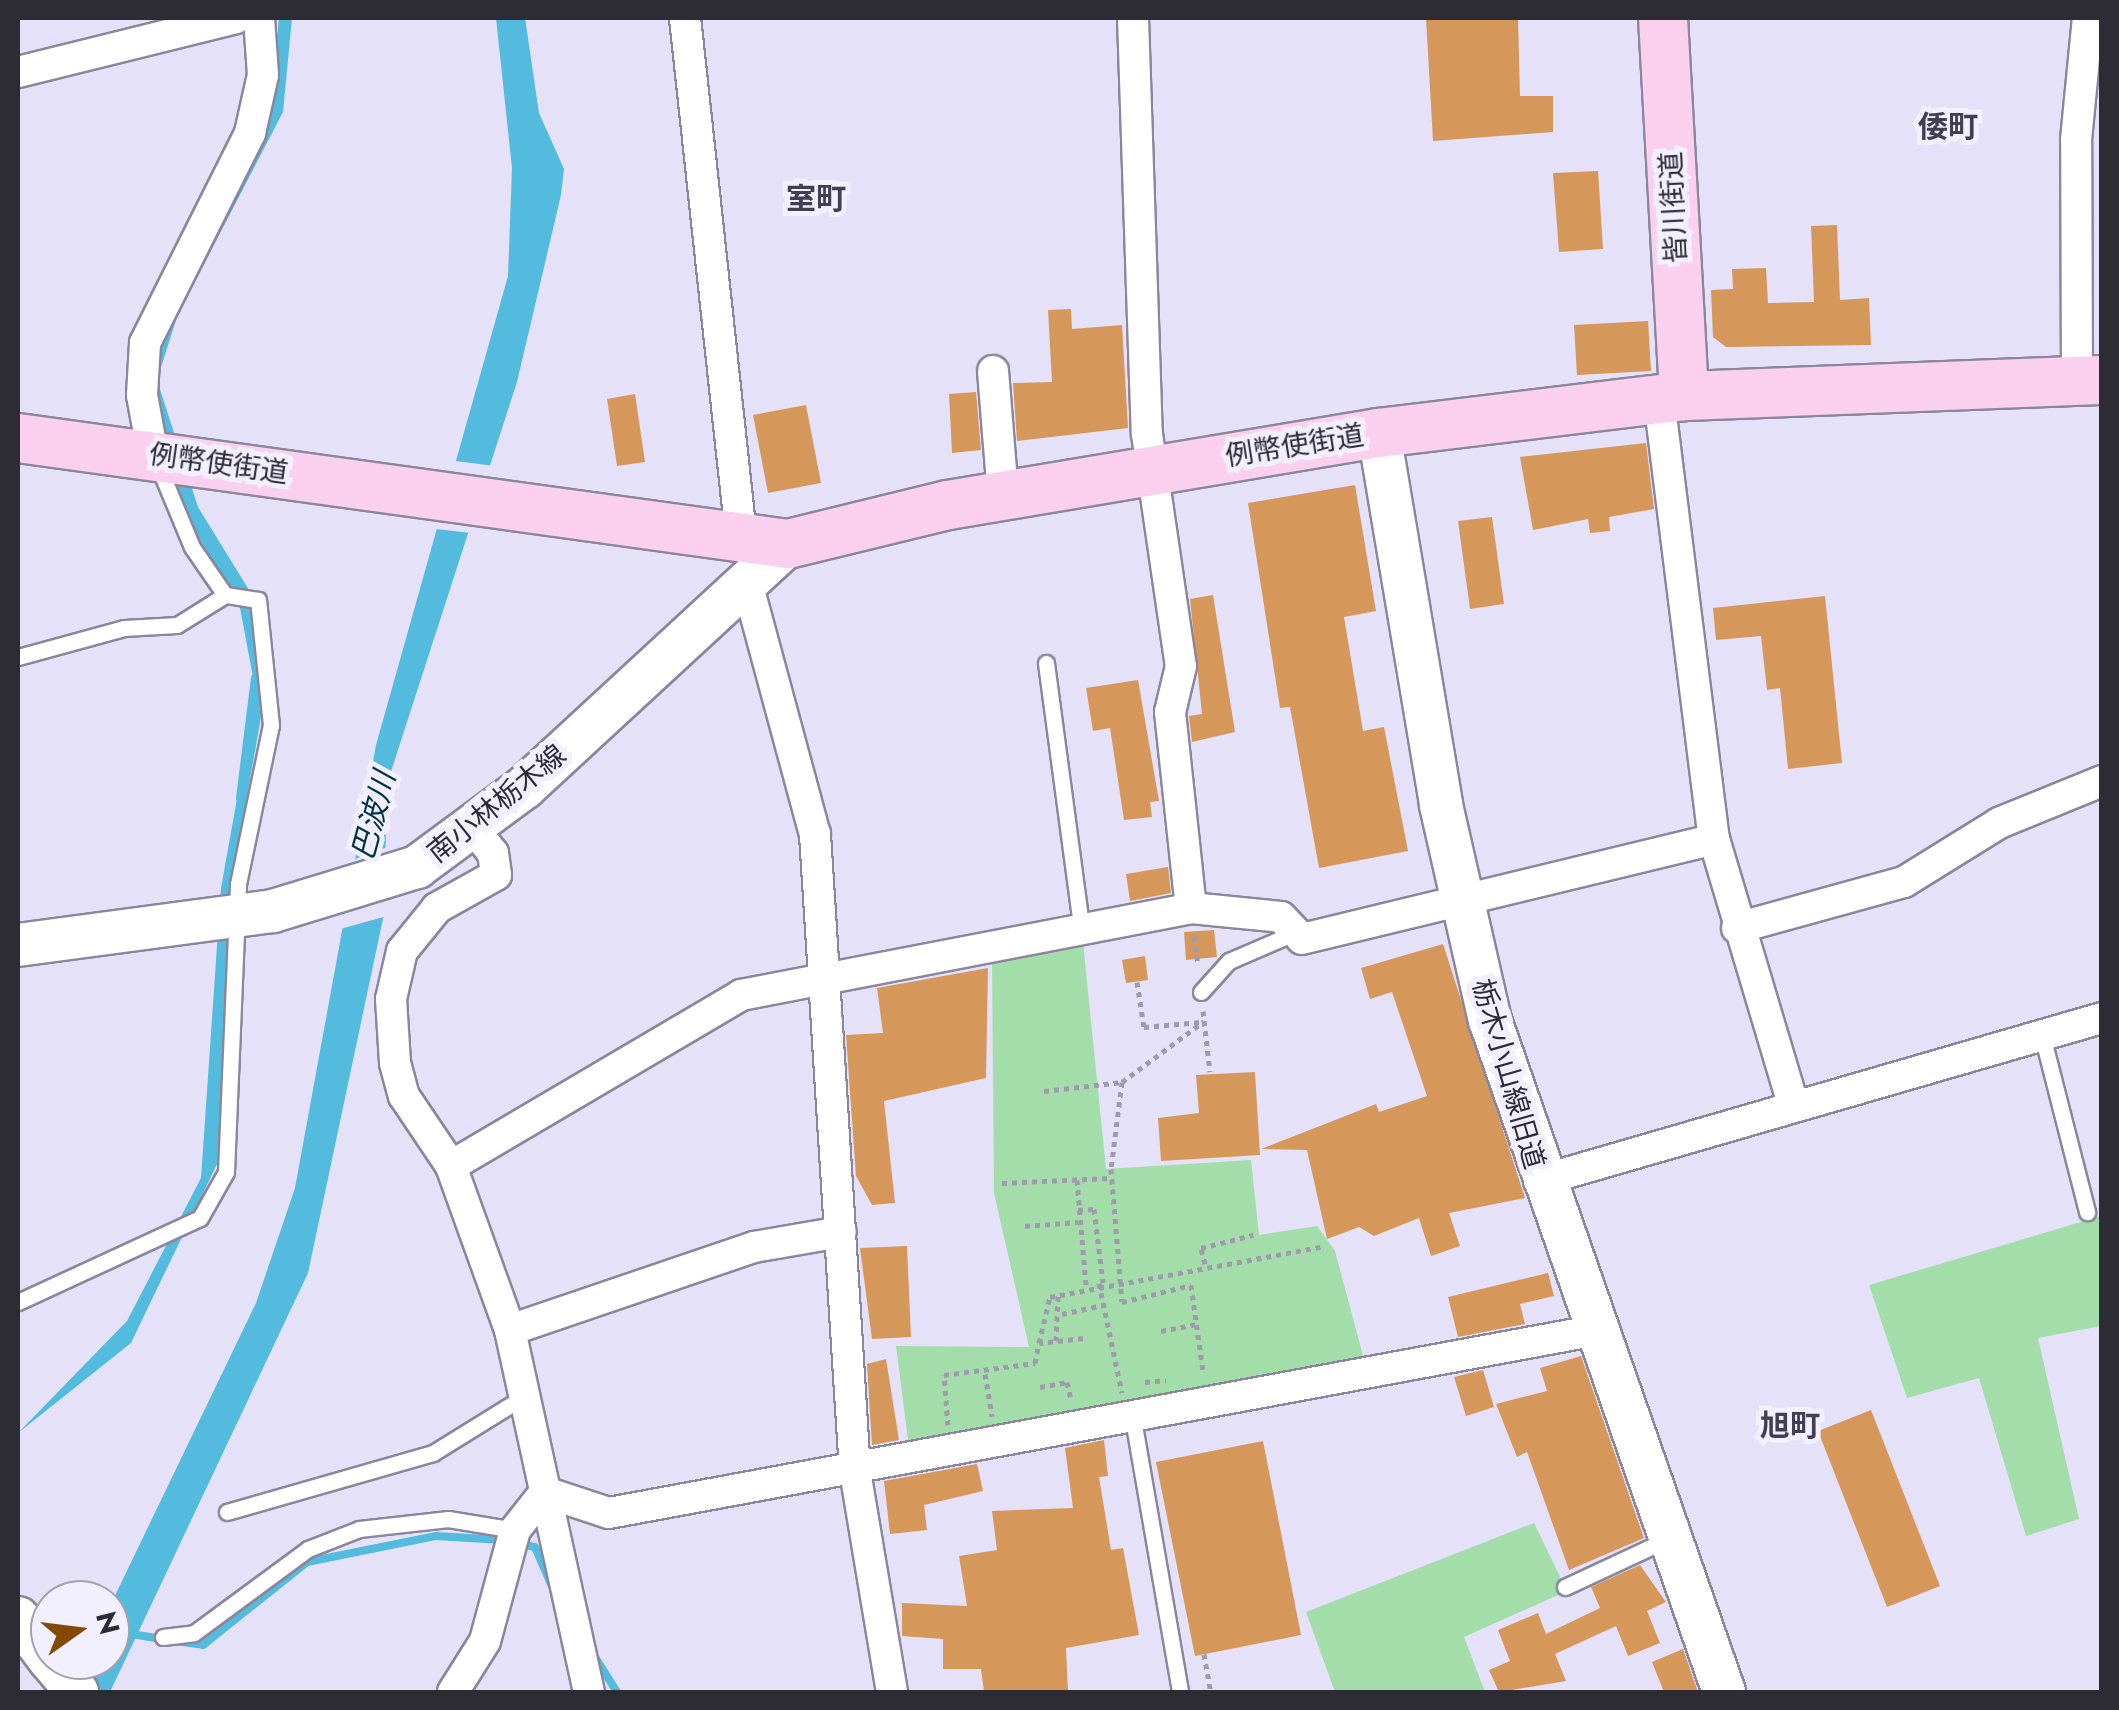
<!DOCTYPE html>
<html>
<head>
<meta charset="utf-8">
<style>
  body { margin:0 }
  #map { position:relative; width:2119px; height:1710px; overflow:hidden; background:#e5e1f8; font-family:Jost,"Noto Sans JP",sans-serif }
  div>[style] { position:absolute }
  [style*='--x'] { left:calc(var(--x)*1px); top:calc(var(--y)*1px); width:calc(var(--w)*1px); rotate:calc(var(--a)*1deg) }
  .green>* { inset:0; background:#a3ddaa }
  .water>* { inset:0; background:#52bbde }
  .pier>* { inset:0; background:#e5e1f8 }
  .stream>* { height:8px; margin:-4px; padding:0 4px; transform-origin:4px; border-radius:4px; background:#52bbde }
  .building>* { inset:0; background:#d6975b }
  .path>* { height:5px; margin-top:-2.5px; transform-origin:0; background:repeating-linear-gradient(90deg,#9f9bad 0 5px,transparent 0 10px) }
  .roads { filter:drop-shadow(2px 0 #8a869b) drop-shadow(-2px 0 #8a869b) drop-shadow(0 2px #8a869b) drop-shadow(0 -2px #8a869b) }
  .lane>* { height:15px; margin:-7.5px; padding:0 7.5px; transform-origin:7.5px; border-radius:7.5px; background:#fff }
  .street>* { height:30px; margin:-15px; padding:0 15px; transform-origin:15px; border-radius:15px; background:#fff }
  .secondary>* { height:42px; margin:-21px; padding:0 21px; transform-origin:21px; border-radius:21px; background:#fff }
  .primary>* { height:48px; margin:-24px; padding:0 24px; transform-origin:24px; border-radius:24px; background:#fbd0ee }
  span { translate:-50% -50%; white-space:nowrap; text-align:center; line-height:1.15; -webkit-text-stroke:10px #f2effe; paint-order:stroke }
  .street-label { font-size:28px; color:#2d2b34 }
  .neighbourhood-label { font-size:30px; color:#433f52; font-weight:700 }
  .water-label { font-size:30px; color:#003341; font-style:italic }
  .frame { position:absolute; inset:0; border:20px solid #2d2b34; pointer-events:none }
  .north { position:absolute; left:30px; top:1580px; width:100px; height:100px; box-sizing:border-box; background:#f2effe; border:2px solid #a3a1ad; border-radius:50%; rotate:76deg; font-size:28px; font-weight:700; line-height:40px; text-align:center; color:#2d2b34 }
  .north::after { content:''; display:block; margin:auto; width:35px; height:45px; background:#854906; clip-path:polygon(50% 0,100% 100%,50% 72%,0 100%) }
</style>
</head>
<body>
<div id="map">
  <div class="green">
    <div style="clip-path:polygon(1083px 942px,1106px 1169px,1251px 1160px,1259px 1235px,1317px 1226px,1335px 1251px,1365px 1363px,909px 1448px,896px 1346px,1029px 1347px,994px 1193px,992px 963px)"></div>
    <div style="clip-path:polygon(2101px 1216px,2101px 1326px,2038px 1338px,2079px 1519px,2026px 1536px,1979px 1378px,1907px 1398px,1869px 1285px)"></div>
    <div style="clip-path:polygon(1534px 1523px,1567px 1591px,1464px 1637px,1485px 1692px,1335px 1692px,1306px 1612px)"></div>
  </div>
  <div class="water">
    <div style="clip-path:polygon(279px 18px,292px 18px,283px 112px,178px 314px,157px 380px,198px 507px,249px 590px,265px 694px,232px 882px,219px 1160px,131px 1343px,18px 1433px,127px 1321px,201px 1178px,221px 888px,256px 693px,240px 608px,176px 499px,154px 410px,154px 347px,273px 78px)"></div>
    <div style="clip-path:polygon(496px 18px,525px 18px,539px 113px,564px 169px,561px 195px,517px 382px,387px 784px,384px 914px,308px 1273px,110px 1692px,50px 1692px,74px 1660px,110px 1660px,110px 1606px,256px 1303px,295px 1188px,376px 745px,508px 276px,512px 168px)"></div>
  </div>
  <div class="pier">
    <div style="clip-path:polygon(448px 460px,495px 466px,471px 533px,427px 528px)"></div>
    <div style="clip-path:polygon(393px 845px,387px 916px,333px 931px,344px 863px)"></div>
  </div>
  <div class="stream">
    <div style="--x:240;--y:798;--w:121;--a:-82.9"></div>
    <div style="--x:517;--y:1543;--w:18;--a:13"></div>
    <div style="--x:535;--y:1547;--w:48;--a:66.6"></div>
    <div style="--x:131;--y:1634;--w:30;--a:9"></div>
    <div style="--x:175;--y:1641;--w:28;--a:8"></div>
    <div style="--x:203;--y:1645;--w:133;--a:-38.6"></div>
    <div style="--x:307;--y:1562;--w:132;--a:-11.4"></div>
    <div style="--x:436;--y:1536;--w:67;--a:3.4"></div>
    <div style="--x:593;--y:1654;--w:45;--a:57.7"></div>
  </div>
  <div class="building">
    <div style="clip-path:polygon(1426px 18px,1518px 18px,1520px 96px,1553px 96px,1553px 132px,1433px 141px)"></div>
    <div style="clip-path:polygon(1598px 171px,1603px 249px,1559px 252px,1553px 173px)"></div>
    <div style="clip-path:polygon(1837px 225px,1840px 300px,1869px 298px,1871px 345px,1726px 347px,1713px 337px,1711px 290px,1733px 289px,1732px 269px,1766px 268px,1768px 303px,1814px 302px,1811px 226px)"></div>
    <div style="clip-path:polygon(1071px 309px,1072px 329px,1122px 325px,1128px 428px,1017px 441px,1013px 383px,1052px 382px,1048px 310px)"></div>
    <div style="clip-path:polygon(1648px 321px,1651px 371px,1577px 375px,1574px 325px)"></div>
    <div style="clip-path:polygon(976px 392px,981px 450px,952px 453px,949px 394px)"></div>
    <div style="clip-path:polygon(635px 394px,645px 462px,617px 466px,607px 399px)"></div>
    <div style="clip-path:polygon(806px 405px,821px 483px,768px 493px,753px 415px)"></div>
    <div style="clip-path:polygon(1646px 443px,1654px 509px,1609px 517px,1610px 531px,1590px 533px,1588px 519px,1533px 530px,1520px 457px)"></div>
    <div style="clip-path:polygon(1355px 485px,1376px 611px,1344px 617px,1363px 731px,1384px 727px,1408px 851px,1319px 868px,1290px 707px,1280px 708px,1248px 503px)"></div>
    <div style="clip-path:polygon(1492px 517px,1504px 604px,1470px 609px,1458px 521px)"></div>
    <div style="clip-path:polygon(1213px 595px,1235px 732px,1192px 742px,1189px 716px,1202px 714px,1190px 599px)"></div>
    <div style="clip-path:polygon(1825px 596px,1842px 763px,1788px 769px,1780px 688px,1767px 690px,1761px 636px,1716px 640px,1713px 608px)"></div>
    <div style="clip-path:polygon(1138px 680px,1159px 801px,1150px 802px,1152px 817px,1124px 820px,1110px 728px,1093px 731px,1086px 688px)"></div>
    <div style="clip-path:polygon(1168px 867px,1171px 893px,1130px 901px,1126px 874px)"></div>
    <div style="clip-path:polygon(1214px 930px,1217px 957px,1186px 960px,1184px 932px)"></div>
    <div style="clip-path:polygon(1443px 944px,1525px 1198px,1449px 1213px,1460px 1246px,1431px 1256px,1419px 1218px,1374px 1236px,1359px 1227px,1327px 1239px,1307px 1150px,1261px 1149px,1376px 1104px,1379px 1112px,1427px 1096px,1392px 992px,1370px 999px,1361px 968px)"></div>
    <div style="clip-path:polygon(1145px 956px,1148px 980px,1126px 983px,1122px 960px)"></div>
    <div style="clip-path:polygon(988px 968px,986px 1078px,884px 1101px,895px 1203px,872px 1205px,856px 1176px,846px 1035px,883px 1033px,877px 988px)"></div>
    <div style="clip-path:polygon(1255px 1072px,1260px 1155px,1161px 1161px,1158px 1118px,1199px 1113px,1196px 1075px)"></div>
    <div style="clip-path:polygon(907px 1246px,911px 1337px,872px 1339px,860px 1248px)"></div>
    <div style="clip-path:polygon(1548px 1273px,1554px 1296px,1520px 1304px,1525px 1324px,1458px 1337px,1448px 1297px)"></div>
    <div style="clip-path:polygon(1581px 1356px,1644px 1538px,1569px 1570px,1527px 1452px,1517px 1457px,1496px 1404px,1547px 1391px,1540px 1368px)"></div>
    <div style="clip-path:polygon(886px 1359px,899px 1440px,872px 1445px,867px 1364px)"></div>
    <div style="clip-path:polygon(1483px 1370px,1494px 1407px,1466px 1416px,1454px 1377px)"></div>
    <div style="clip-path:polygon(1871px 1410px,1940px 1586px,1887px 1607px,1818px 1431px)"></div>
    <div style="clip-path:polygon(1104px 1440px,1108px 1476px,1099px 1477px,1111px 1550px,1123px 1548px,1139px 1635px,1066px 1648px,1068px 1692px,984px 1692px,981px 1669px,943px 1669px,943px 1639px,902px 1636px,902px 1603px,967px 1606px,959px 1556px,997px 1550px,992px 1511px,1073px 1508px,1065px 1448px)"></div>
    <div style="clip-path:polygon(1263px 1441px,1301px 1635px,1195px 1656px,1156px 1462px)"></div>
    <div style="clip-path:polygon(977px 1464px,983px 1491px,924px 1505px,927px 1530px,890px 1534px,884px 1481px)"></div>
    <div style="clip-path:polygon(1640px 1565px,1666px 1602px,1647px 1611px,1660px 1643px,1628px 1656px,1616px 1626px,1555px 1654px,1566px 1681px,1499px 1692px,1489px 1670px,1510px 1661px,1498px 1630px,1538px 1613px,1546px 1634px,1600px 1608px,1591px 1587px)"></div>
    <div style="clip-path:polygon(1683px 1649px,1698px 1692px,1664px 1692px,1652px 1662px)"></div>
  </div>
  <div class="path">
    <div style="--x:1194;--y:936;--w:29;--a:82"></div>
    <div style="--x:1137;--y:982;--w:46;--a:81.2"></div>
    <div style="--x:1144;--y:1027;--w:57;--a:-5"></div>
    <div style="--x:1203;--y:1011;--w:61;--a:83.5"></div>
    <div style="--x:1122;--y:1082;--w:88;--a:97.2"></div>
    <div style="--x:1111;--y:1169;--w:133;--a:85.3"></div>
    <div style="--x:1122;--y:1302;--w:71;--a:-13.8"></div>
    <div style="--x:1191;--y:1285;--w:87;--a:82.1"></div>
    <div style="--x:1044;--y:1091;--w:79;--a:-6.6"></div>
    <div style="--x:1122;--y:1082;--w:102;--a:-36.6"></div>
    <div style="--x:1077;--y:1180;--w:106;--a:85.1"></div>
    <div style="--x:1002;--y:1183;--w:109;--a:-2.6"></div>
    <div style="--x:1078;--y:1210;--w:16;--a:-4"></div>
    <div style="--x:1094;--y:1209;--w:74;--a:83"></div>
    <div style="--x:1025;--y:1226;--w:53;--a:-4.3"></div>
    <div style="--x:1205;--y:1264;--w:16;--a:-104"></div>
    <div style="--x:1201;--y:1248;--w:54;--a:-14"></div>
    <div style="--x:1099;--y:1283;--w:112;--a:78.2"></div>
    <div style="--x:1062;--y:1314;--w:42;--a:-12.4"></div>
    <div style="--x:1161;--y:1331;--w:36;--a:-11"></div>
    <div style="--x:1083;--y:1338;--w:44;--a:173.5"></div>
    <div style="--x:1039;--y:1343;--w:47;--a:-76.6"></div>
    <div style="--x:1050;--y:1297;--w:279;--a:-10.5"></div>
    <div style="--x:1056;--y:1341;--w:46;--a:-87.5"></div>
    <div style="--x:985;--y:1374;--w:43;--a:80.5"></div>
    <div style="--x:1145;--y:1382;--w:21;--a:-5"></div>
    <div style="--x:1040;--y:1387;--w:27;--a:-10"></div>
    <div style="--x:1067;--y:1382;--w:18;--a:77"></div>
    <div style="--x:948;--y:1425;--w:50;--a:-94.6"></div>
    <div style="--x:944;--y:1375;--w:92;--a:-7.5"></div>
    <div style="--x:1035;--y:1363;--w:20;--a:-79"></div>
    <div style="--x:1204;--y:1654;--w:39;--a:80"></div>
  </div>
  <div class="roads">
    <div class="lane">
      <div style="--x:18;--y:657;--w:110;--a:-15.3"></div>
      <div style="--x:124;--y:628;--w:53;--a:-3.2"></div>
      <div style="--x:177;--y:625;--w:57;--a:-32"></div>
      <div style="--x:225;--y:595;--w:58;--a:-124.5"></div>
      <div style="--x:192;--y:547;--w:91;--a:-112.6"></div>
      <div style="--x:1046;--y:663;--w:265;--a:82.4"></div>
      <div style="--x:1201;--y:992;--w:42;--a:-47.9"></div>
      <div style="--x:1229;--y:961;--w:73;--a:-23.4"></div>
      <div style="--x:2042;--y:1035;--w:183;--a:75.7"></div>
      <div style="--x:18;--y:1302;--w:200;--a:-24.8"></div>
      <div style="--x:200;--y:1218;--w:53;--a:-60.5"></div>
      <div style="--x:226;--y:1172;--w:288;--a:-87.6"></div>
      <div style="--x:238;--y:884;--w:162;--a:-78.3"></div>
      <div style="--x:271;--y:725;--w:126;--a:-95.9"></div>
      <div style="--x:258;--y:600;--w:33;--a:-171"></div>
      <div style="--x:1133;--y:1419;--w:277;--a:80.2"></div>
      <div style="--x:227;--y:1512;--w:214;--a:-16"></div>
      <div style="--x:433;--y:1453;--w:108;--a:-31.8"></div>
      <div style="--x:1565;--y:1587;--w:111;--a:-25"></div>
      <div style="--x:163;--y:1637;--w:31;--a:-7"></div>
      <div style="--x:194;--y:1633;--w:142;--a:-36.4"></div>
      <div style="--x:308;--y:1549;--w:55;--a:-21.4"></div>
      <div style="--x:359;--y:1529;--w:90;--a:-6.4"></div>
      <div style="--x:448;--y:1519;--w:68;--a:9.3"></div>
    </div>
    <div class="street">
      <div style="--x:685;--y:18;--w:520;--a:83.82"></div>
      <div style="--x:1133;--y:18;--w:416;--a:88.1"></div>
      <div style="--x:1147;--y:434;--w:234;--a:81.7"></div>
      <div style="--x:1181;--y:666;--w:47;--a:103.4"></div>
      <div style="--x:1170;--y:712;--w:197;--a:83.9"></div>
      <div style="--x:18;--y:72;--w:225;--a:-13.9"></div>
      <div style="--x:993;--y:371;--w:124;--a:85.4"></div>
      <div style="--x:2077;--y:379;--w:239;--a:-90.2"></div>
      <div style="--x:2076;--y:140;--w:123;--a:-84.4"></div>
      <div style="--x:1659;--y:399;--w:443;--a:82.9"></div>
      <div style="--x:1714;--y:839;--w:273;--a:73.4"></div>
      <div style="--x:153;--y:455;--w:61;--a:-100.4"></div>
      <div style="--x:142;--y:395;--w:52;--a:-86.7"></div>
      <div style="--x:145;--y:343;--w:235;--a:-63.4"></div>
      <div style="--x:250;--y:133;--w:59;--a:-77.4"></div>
      <div style="--x:263;--y:75;--w:57;--a:-94"></div>
      <div style="--x:746;--y:579;--w:264;--a:74.9"></div>
      <div style="--x:815;--y:834;--w:638;--a:86.41"></div>
      <div style="--x:855;--y:1471;--w:224;--a:80.5"></div>
      <div style="--x:474;--y:829;--w:31;--a:52"></div>
      <div style="--x:493;--y:853;--w:22;--a:82"></div>
      <div style="--x:496;--y:875;--w:68;--a:150.8"></div>
      <div style="--x:437;--y:908;--w:55;--a:129.1"></div>
      <div style="--x:402;--y:951;--w:49;--a:102.9"></div>
      <div style="--x:391;--y:999;--w:64;--a:86.4"></div>
      <div style="--x:395;--y:1063;--w:34;--a:75"></div>
      <div style="--x:404;--y:1096;--w:84;--a:56.1"></div>
      <div style="--x:451;--y:1166;--w:174;--a:70.2"></div>
      <div style="--x:510;--y:1330;--w:371;--a:77.7"></div>
      <div style="--x:1737;--y:928;--w:173;--a:-15.4"></div>
      <div style="--x:1904;--y:882;--w:112;--a:-31.8"></div>
      <div style="--x:1999;--y:823;--w:111;--a:-22.2"></div>
      <div style="--x:451;--y:1166;--w:337;--a:-30.5"></div>
      <div style="--x:741;--y:995;--w:458;--a:-10.9"></div>
      <div style="--x:1191;--y:908;--w:90;--a:5.7"></div>
      <div style="--x:1281;--y:917;--w:30;--a:46"></div>
      <div style="--x:1302;--y:939;--w:424;--a:-13.6"></div>
      <div style="--x:1539;--y:1181;--w:586;--a:-16.15"></div>
      <div style="--x:510;--y:1330;--w:258;--a:-18.8"></div>
      <div style="--x:754;--y:1247;--w:88;--a:-9.8"></div>
      <div style="--x:453;--y:1692;--w:60;--a:-57.9"></div>
      <div style="--x:485;--y:1641;--w:115;--a:-74.9"></div>
      <div style="--x:515;--y:1530;--w:48;--a:-51.7"></div>
      <div style="--x:545;--y:1492;--w:67;--a:18.2"></div>
      <div style="--x:609;--y:1513;--w:1000;--a:-10.49"></div>
    </div>
    <div class="secondary">
      <div style="--x:1379;--y:433;--w:377;--a:80.5"></div>
      <div style="--x:1441;--y:805;--w:221;--a:77.2"></div>
      <div style="--x:1490;--y:1020;--w:712;--a:70.8"></div>
      <div style="--x:18;--y:945;--w:257;--a:-7.6"></div>
      <div style="--x:273;--y:911;--w:151;--a:-17"></div>
      <div style="--x:417;--y:867;--w:134;--a:-36.5"></div>
      <div style="--x:525;--y:787;--w:358;--a:-42.7"></div>
      <div style="--x:18;--y:1618;--w:53;--a:52.7"></div>
      <div style="--x:50;--y:1660;--w:42;--a:49.8"></div>
    </div>
    <div class="primary">
      <div style="--x:1663;--y:18;--w:379;--a:86.8"></div>
      <div style="--x:18;--y:438;--w:777;--a:7.84"></div>
      <div style="--x:788;--y:544;--w:165;--a:-13.7"></div>
      <div style="--x:948;--y:505;--w:437;--a:-9.5"></div>
      <div style="--x:1379;--y:433;--w:307;--a:-6.9"></div>
      <div style="--x:1684;--y:396;--w:418;--a:-2.2"></div>
    </div>
  </div>
  <div class="street-label">
    <span style="left:1674px;top:207px;rotate:-93deg">皆川街道</span>
    <span style="left:1295px;top:446px;rotate:-9deg">例幣使街道</span>
    <span style="left:219px;top:464px;rotate:8deg">例幣使街道</span>
    <span style="left:497px;top:804px;rotate:-39deg">南小林栃木線</span>
    <span style="left:1508px;top:1074px;rotate:74deg">栃木小山線旧道</span>
  </div>
  <div class="neighbourhood-label">
    <span style="left:1948px;top:127px">倭町</span>
    <span style="left:816px;top:199px">室町</span>
    <span style="left:1790px;top:1426px">旭町</span>
  </div>
  <div class="water-label">
    <span style="left:374px;top:816px;rotate:-75deg">巴波川</span>
  </div>
  <div class="frame"></div>
  <div class="north">N</div>
</div>
</body>
</html>
